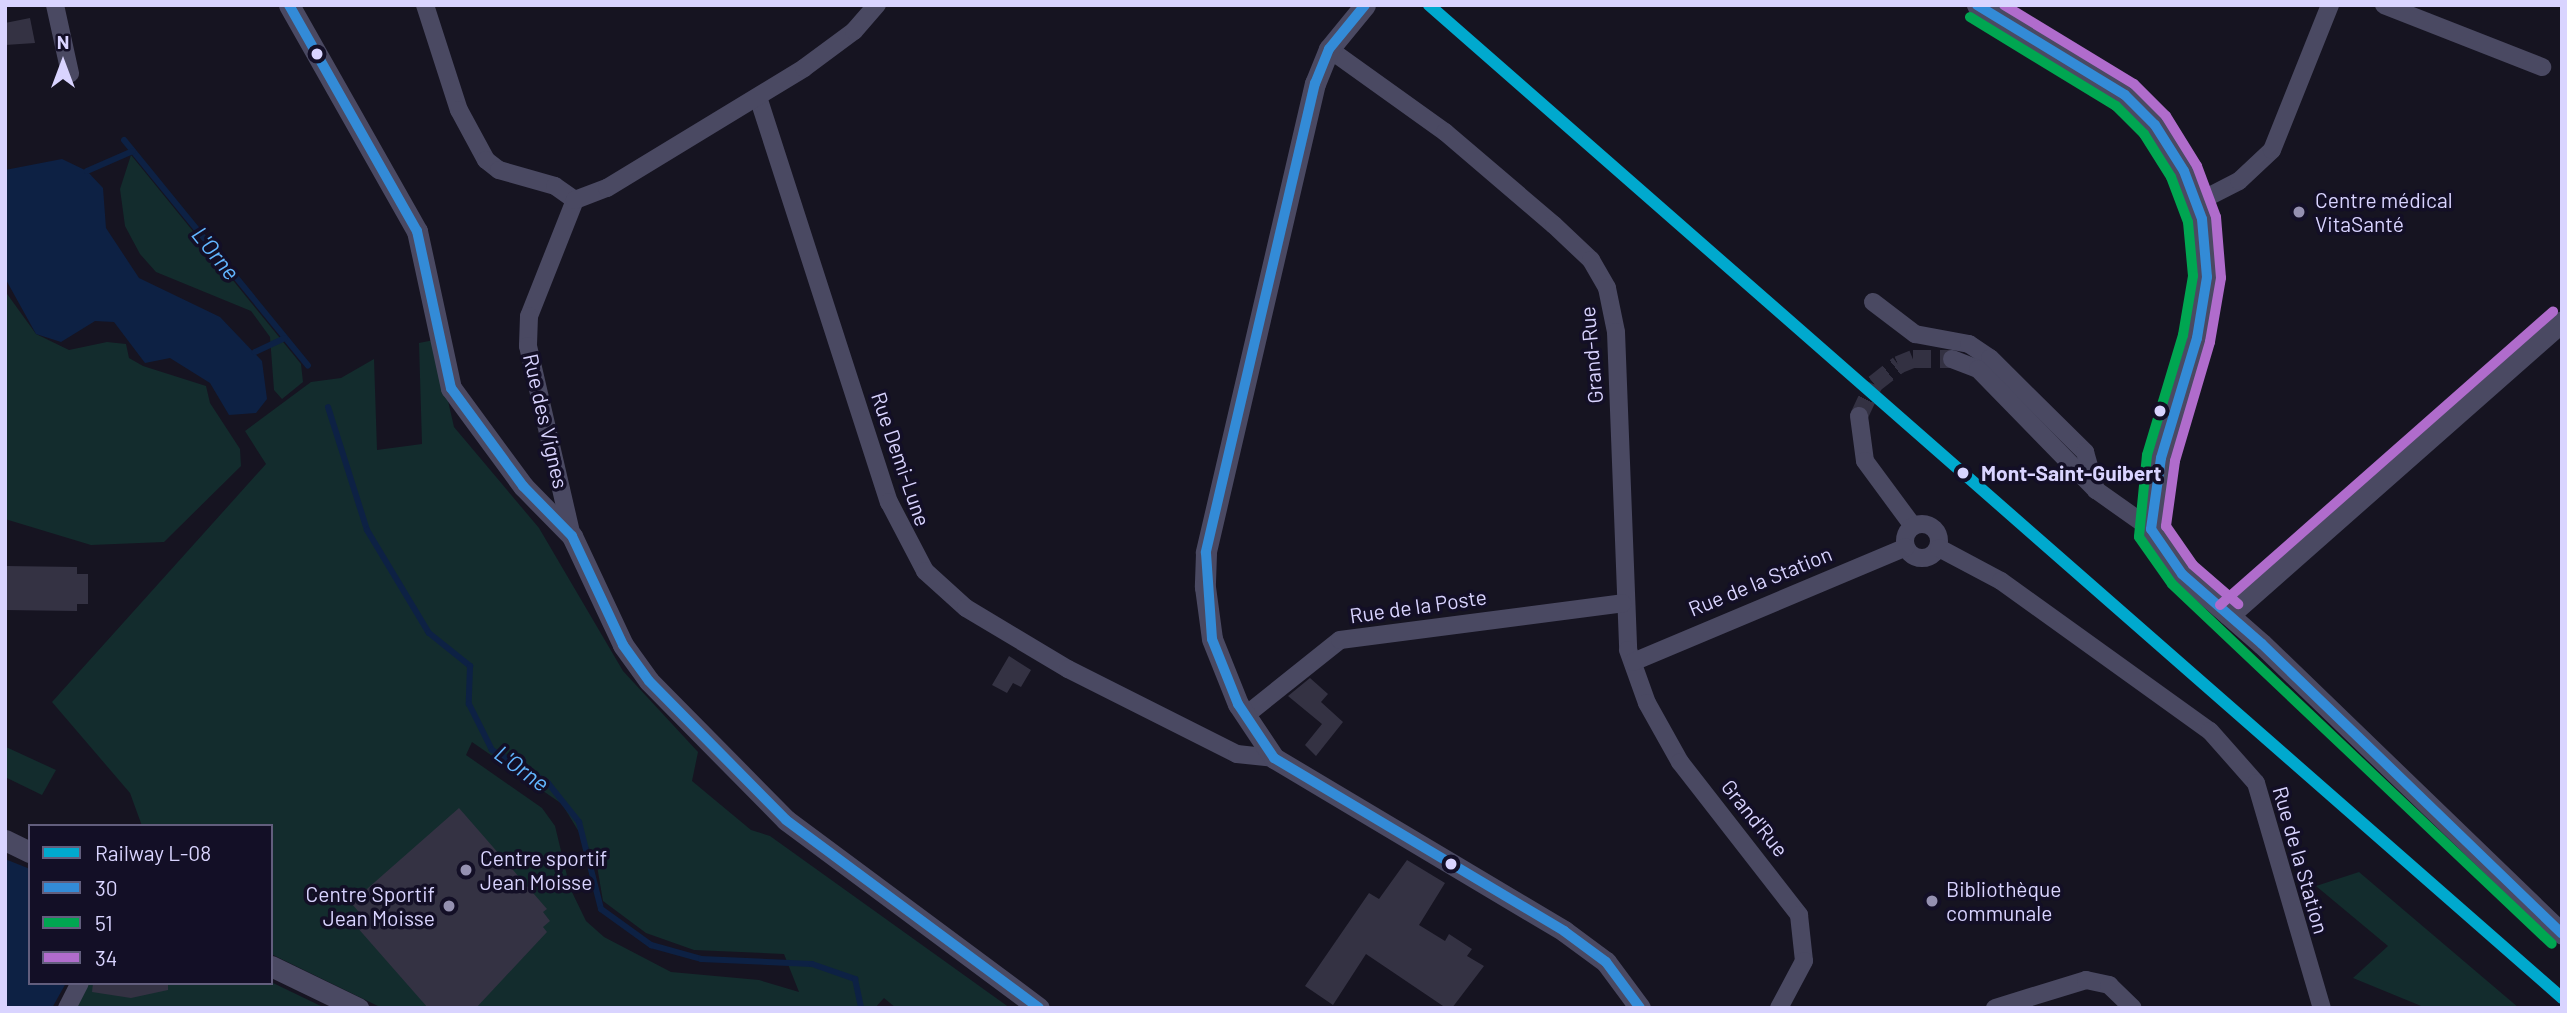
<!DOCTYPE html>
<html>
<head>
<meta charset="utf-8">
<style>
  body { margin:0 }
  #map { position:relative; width:2567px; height:1013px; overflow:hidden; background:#161421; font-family:Barlow,sans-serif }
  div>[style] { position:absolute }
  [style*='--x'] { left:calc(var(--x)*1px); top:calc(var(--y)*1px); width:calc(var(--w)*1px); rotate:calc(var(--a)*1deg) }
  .green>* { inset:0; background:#132c2d }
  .water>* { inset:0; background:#0d2144 }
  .stream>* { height:6px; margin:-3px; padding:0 3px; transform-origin:3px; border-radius:3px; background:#0d2144 }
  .building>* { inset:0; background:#343243 }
  .minor-tunnel>* { height:18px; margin-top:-9px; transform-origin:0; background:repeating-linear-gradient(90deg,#333142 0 18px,transparent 0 27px) }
  .minor>* { height:18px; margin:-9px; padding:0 9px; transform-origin:9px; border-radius:9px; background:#4a4962 }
  .minor>.ring { margin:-9px; padding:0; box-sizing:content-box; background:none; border:18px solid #4a4962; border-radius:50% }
  .tertiary>* { height:21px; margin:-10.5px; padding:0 10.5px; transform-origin:10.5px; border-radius:10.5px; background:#4a4962 }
  .bus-1>* { height:10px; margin:-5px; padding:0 5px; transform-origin:5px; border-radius:5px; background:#338bd7 }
  .bus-2>* { height:10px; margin:-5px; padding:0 5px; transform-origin:5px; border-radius:5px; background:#00a651 }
  .bus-3>* { height:10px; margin:-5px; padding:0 5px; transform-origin:5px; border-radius:5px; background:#b06ccc }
  .rail-1>* { height:12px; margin:-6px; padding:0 6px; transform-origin:6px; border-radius:6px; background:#00a9ce }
  .dots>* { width:19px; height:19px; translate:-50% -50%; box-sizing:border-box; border:4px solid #130f26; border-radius:50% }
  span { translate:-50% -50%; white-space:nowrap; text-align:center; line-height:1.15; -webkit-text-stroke:7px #130f26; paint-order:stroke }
  .poi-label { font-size:21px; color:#d9d4ff }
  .left { translate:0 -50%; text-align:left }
  .right { translate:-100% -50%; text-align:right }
  .street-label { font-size:21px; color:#d9d4ff }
  .stop-label { font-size:21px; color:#d9d4ff; font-weight:700 }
  .water-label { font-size:23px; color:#62b6ff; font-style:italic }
  .frame { position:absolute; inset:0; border:7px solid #d9d4ff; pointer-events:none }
  .legend { position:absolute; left:28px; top:824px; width:245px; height:161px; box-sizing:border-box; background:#130f26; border:2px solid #625e7d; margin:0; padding:9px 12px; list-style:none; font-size:21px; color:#d9d4ff }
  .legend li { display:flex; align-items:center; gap:14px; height:35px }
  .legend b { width:35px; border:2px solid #625e7d }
  .north { position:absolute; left:28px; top:28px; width:70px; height:70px; -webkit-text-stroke:5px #130f26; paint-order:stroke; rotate:0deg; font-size:19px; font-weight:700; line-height:28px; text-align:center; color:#d9d4ff }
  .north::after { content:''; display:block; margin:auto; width:24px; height:32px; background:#d9d4ff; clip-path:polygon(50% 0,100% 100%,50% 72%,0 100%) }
</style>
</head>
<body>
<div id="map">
  <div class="green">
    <div style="clip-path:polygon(131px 155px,301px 364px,303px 382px,282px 399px,274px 390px,270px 337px,251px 311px,156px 272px,140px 254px,125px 226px,120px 189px)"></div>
    <div style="clip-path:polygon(5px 291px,36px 334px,69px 350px,107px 342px,126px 344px,129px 358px,143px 366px,206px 386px,210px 403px,240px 449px,241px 466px,164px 542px,91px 545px,5px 519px)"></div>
    <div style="clip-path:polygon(evenodd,434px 340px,454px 427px,539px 528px,623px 671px,698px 752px,692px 781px,751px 830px,770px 836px,1010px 1008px,896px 1008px,884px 998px,875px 1008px,382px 1008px,271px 954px,271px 826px,142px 826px,130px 793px,52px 702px,266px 464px,245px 431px,311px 382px,341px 378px,374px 359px,377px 450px,422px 444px,419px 343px,434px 340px,472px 742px,562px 804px,596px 860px,603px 901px,646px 933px,694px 950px,784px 954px,799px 992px,759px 980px,671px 972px,604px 937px,586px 921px,570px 888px,555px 826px,542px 808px,466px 755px,472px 742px)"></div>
    <div style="clip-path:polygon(6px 747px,56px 770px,42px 795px,5px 777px)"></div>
    <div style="clip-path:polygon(2359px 872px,2519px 1008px,2426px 1008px,2353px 978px,2388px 946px,2316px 886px)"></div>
    <div style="clip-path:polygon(271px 982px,325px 1008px,74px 1008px,87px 983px)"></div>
  </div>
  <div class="water">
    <div style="clip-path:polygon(62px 159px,87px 171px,103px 188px,106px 228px,139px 278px,220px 317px,262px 361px,267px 399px,256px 413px,229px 415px,210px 383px,170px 358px,145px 363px,114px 322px,95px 321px,61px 342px,36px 334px,5px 278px,5px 170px)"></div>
    <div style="clip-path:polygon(5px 859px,30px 869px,30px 983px,66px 983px,52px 1008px,5px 1008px)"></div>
  </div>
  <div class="stream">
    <div style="--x:124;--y:140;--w:291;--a:50.8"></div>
    <div style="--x:87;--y:171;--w:50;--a:-23.5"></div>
    <div style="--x:255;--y:352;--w:33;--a:-25"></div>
    <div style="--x:328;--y:407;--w:129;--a:72.4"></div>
    <div style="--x:367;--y:530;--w:120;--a:59"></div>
    <div style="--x:429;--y:633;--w:53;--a:38.8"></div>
    <div style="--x:470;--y:666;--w:38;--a:92"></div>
    <div style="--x:469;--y:704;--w:51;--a:63.4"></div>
    <div style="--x:492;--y:750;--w:65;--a:30.5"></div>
    <div style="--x:548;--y:783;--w:50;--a:51.5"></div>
    <div style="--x:579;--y:822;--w:90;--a:75.8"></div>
    <div style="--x:601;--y:909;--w:62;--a:35.8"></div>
    <div style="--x:651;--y:945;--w:52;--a:15.6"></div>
    <div style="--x:701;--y:959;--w:111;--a:2.6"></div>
    <div style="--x:812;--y:964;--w:46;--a:19.2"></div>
    <div style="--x:855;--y:979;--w:30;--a:78"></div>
  </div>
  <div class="building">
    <div style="clip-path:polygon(30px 18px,35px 43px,5px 45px,5px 23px)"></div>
    <div style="clip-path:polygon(5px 566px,77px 567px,77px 574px,88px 574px,88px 604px,77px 604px,77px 611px,5px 610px)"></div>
    <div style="clip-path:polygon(1009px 656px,1031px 670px,1021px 687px,1013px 683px,1007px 693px,992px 685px)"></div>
    <div style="clip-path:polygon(1310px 678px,1328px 694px,1321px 702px,1343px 722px,1316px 756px,1305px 745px,1322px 724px,1288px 696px)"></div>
    <div style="clip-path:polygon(459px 808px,547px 909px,543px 912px,550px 921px,543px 927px,547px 932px,476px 1008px,428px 1008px,356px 926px,365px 919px,351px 903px)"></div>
    <div style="clip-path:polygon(1407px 860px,1445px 883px,1419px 925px,1445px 941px,1449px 934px,1472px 949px,1467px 956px,1484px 966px,1452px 1008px,1446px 1008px,1366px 954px,1333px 1005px,1305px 986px,1369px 893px,1379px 899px)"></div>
    <div style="clip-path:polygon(93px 983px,168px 983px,168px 990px,131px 998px,92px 992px)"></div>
  </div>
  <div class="minor-tunnel">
    <div style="--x:1859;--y:416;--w:35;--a:-65"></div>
    <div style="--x:1874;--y:384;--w:31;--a:-38"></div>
    <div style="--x:1898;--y:365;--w:16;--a:-22"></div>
    <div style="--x:1913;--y:359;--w:39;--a:0"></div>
  </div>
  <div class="minor">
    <div style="--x:55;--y:5;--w:70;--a:77.6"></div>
    <div style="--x:425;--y:5;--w:110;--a:72.1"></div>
    <div style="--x:459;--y:110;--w:57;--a:61.6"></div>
    <div style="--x:486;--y:160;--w:16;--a:38"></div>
    <div style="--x:499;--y:170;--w:58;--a:15.9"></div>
    <div style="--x:555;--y:186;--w:24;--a:35"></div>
    <div style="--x:575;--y:200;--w:125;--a:111.6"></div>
    <div style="--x:529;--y:316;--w:30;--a:92"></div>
    <div style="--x:528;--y:346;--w:195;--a:77"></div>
    <div style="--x:2384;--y:5;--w:170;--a:21.4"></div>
    <div style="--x:1329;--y:49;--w:143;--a:35.6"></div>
    <div style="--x:1445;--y:132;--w:143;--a:40.5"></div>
    <div style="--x:1554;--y:225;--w:51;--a:43.4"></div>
    <div style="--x:1591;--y:260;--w:32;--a:60"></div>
    <div style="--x:1607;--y:288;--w:45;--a:78.4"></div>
    <div style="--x:1616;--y:332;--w:318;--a:87.8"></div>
    <div style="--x:1628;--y:650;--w:56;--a:70.3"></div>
    <div style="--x:1647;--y:703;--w:68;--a:60.8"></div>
    <div style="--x:1680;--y:762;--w:194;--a:52.1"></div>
    <div style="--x:1799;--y:915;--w:46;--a:83.8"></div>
    <div style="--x:1804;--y:961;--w:53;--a:118"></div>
    <div style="--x:758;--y:97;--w:426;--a:72.1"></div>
    <div style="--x:889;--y:502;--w:78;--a:62.4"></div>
    <div style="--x:925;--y:571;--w:55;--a:42.1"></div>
    <div style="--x:966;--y:608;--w:119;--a:30.9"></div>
    <div style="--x:1068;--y:669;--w:189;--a:26.7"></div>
    <div style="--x:1237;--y:754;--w:37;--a:6"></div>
    <div style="--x:575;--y:200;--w:34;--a:-21"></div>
    <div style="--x:607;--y:188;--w:231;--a:-31.3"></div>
    <div style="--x:804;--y:68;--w:62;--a:-36.5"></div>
    <div style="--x:854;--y:31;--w:35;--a:-49"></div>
    <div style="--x:2196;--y:203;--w:48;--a:-27.1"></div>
    <div style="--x:2239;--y:181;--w:45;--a:-43.2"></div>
    <div style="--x:2272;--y:150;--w:156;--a:-68.2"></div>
    <div style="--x:1873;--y:302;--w:53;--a:37.3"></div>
    <div style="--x:1915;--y:334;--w:55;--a:10.5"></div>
    <div style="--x:1969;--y:344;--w:25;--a:34"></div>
    <div style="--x:1990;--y:358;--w:134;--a:44.7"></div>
    <div style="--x:2085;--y:452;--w:40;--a:74"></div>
    <div style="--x:1952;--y:359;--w:28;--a:21"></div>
    <div style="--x:1978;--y:369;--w:169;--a:45.7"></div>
    <div style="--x:2096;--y:490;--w:67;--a:35.3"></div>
    <div style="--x:1859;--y:416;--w:45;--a:82.4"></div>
    <div style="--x:1865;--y:461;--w:81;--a:53.6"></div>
    <div class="ring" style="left:1905px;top:524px;width:16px;height:16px"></div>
    <div style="--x:1939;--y:548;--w:70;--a:28"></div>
    <div style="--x:2001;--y:581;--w:257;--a:35.7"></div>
    <div style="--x:2210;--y:731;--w:69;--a:48.5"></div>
    <div style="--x:2256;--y:783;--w:234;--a:73.7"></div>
    <div style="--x:1633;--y:662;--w:296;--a:-22.8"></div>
    <div style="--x:1246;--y:715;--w:120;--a:-38.6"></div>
    <div style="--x:1340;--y:640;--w:285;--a:-7.4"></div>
    <div style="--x:67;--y:1008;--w:28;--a:-63"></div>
    <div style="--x:1995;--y:1008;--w:95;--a:-17.1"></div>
    <div style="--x:2086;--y:980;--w:24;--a:12"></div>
    <div style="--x:2109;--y:985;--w:33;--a:44"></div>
  </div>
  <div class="tertiary">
    <div style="--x:289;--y:5;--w:260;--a:60.5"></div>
    <div style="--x:417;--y:231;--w:161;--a:77.8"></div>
    <div style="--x:451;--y:388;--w:122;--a:53.7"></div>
    <div style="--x:523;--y:486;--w:70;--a:45.6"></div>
    <div style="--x:572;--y:536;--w:120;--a:64.9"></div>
    <div style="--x:623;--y:645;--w:44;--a:54.2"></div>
    <div style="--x:649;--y:681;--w:195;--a:45.4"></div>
    <div style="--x:786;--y:820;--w:315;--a:36.6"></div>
    <div style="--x:1365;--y:5;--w:57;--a:129.3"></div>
    <div style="--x:1329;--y:49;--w:37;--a:112"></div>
    <div style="--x:1315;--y:83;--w:482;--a:103.1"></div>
    <div style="--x:1206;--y:553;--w:34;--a:92"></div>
    <div style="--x:1205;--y:587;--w:52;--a:82.3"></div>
    <div style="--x:1212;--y:639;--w:70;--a:68.2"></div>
    <div style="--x:1238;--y:704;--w:65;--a:56.3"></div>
    <div style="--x:1274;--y:758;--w:338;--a:30.8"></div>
    <div style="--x:1564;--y:931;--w:52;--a:36.4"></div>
    <div style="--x:1606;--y:962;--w:57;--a:53.5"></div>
    <div style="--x:1977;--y:5;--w:173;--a:31.3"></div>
    <div style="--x:2125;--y:95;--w:42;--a:45"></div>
    <div style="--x:2155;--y:125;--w:54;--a:57.8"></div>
    <div style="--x:2184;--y:171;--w:51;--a:69.4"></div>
    <div style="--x:2202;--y:219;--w:58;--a:85.1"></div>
    <div style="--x:2207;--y:277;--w:62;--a:99.3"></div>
    <div style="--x:2197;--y:338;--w:125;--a:106.7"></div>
    <div style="--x:2161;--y:458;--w:72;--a:98"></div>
    <div style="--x:2151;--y:529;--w:55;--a:55.4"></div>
    <div style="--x:2182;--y:574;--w:106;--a:41.2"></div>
    <div style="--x:2262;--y:644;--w:417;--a:44"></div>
    <div style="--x:2229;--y:615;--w:444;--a:-41.4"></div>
    <div style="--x:5;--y:840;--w:28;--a:26"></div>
    <div style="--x:271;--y:966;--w:97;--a:25.8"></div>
  </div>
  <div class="bus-1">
    <div style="--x:289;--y:5;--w:260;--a:60.5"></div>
    <div style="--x:417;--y:231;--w:161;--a:77.8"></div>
    <div style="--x:451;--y:388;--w:122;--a:53.7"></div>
    <div style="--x:523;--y:486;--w:70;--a:45.6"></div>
    <div style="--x:572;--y:536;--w:120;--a:64.9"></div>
    <div style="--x:623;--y:645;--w:44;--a:54.2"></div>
    <div style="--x:649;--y:681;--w:195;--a:45.4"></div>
    <div style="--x:786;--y:820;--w:315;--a:36.6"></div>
    <div style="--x:1365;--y:5;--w:57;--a:129.3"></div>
    <div style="--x:1329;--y:49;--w:37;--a:112"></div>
    <div style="--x:1315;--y:83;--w:482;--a:103.1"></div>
    <div style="--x:1206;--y:553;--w:86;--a:86"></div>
    <div style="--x:1212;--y:639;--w:70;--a:68.2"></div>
    <div style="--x:1238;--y:704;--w:65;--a:56.3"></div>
    <div style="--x:1274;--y:758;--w:338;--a:30.8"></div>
    <div style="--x:1564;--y:931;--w:52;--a:36.4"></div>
    <div style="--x:1606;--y:962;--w:57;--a:53.5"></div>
    <div style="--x:1977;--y:5;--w:173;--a:31.3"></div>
    <div style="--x:2125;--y:95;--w:42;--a:45"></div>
    <div style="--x:2155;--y:125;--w:54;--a:57.8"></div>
    <div style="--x:2184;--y:171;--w:51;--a:69.4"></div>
    <div style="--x:2202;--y:219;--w:58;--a:85.1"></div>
    <div style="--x:2207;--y:277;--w:62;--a:99.3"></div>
    <div style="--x:2197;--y:338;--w:125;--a:106.7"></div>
    <div style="--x:2161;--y:458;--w:72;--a:98"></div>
    <div style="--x:2151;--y:529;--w:55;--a:55.4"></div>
    <div style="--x:2182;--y:574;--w:106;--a:41.2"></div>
    <div style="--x:2262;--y:644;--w:417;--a:44"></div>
  </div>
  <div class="bus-2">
    <div style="--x:1970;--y:17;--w:171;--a:31.4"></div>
    <div style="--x:2116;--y:106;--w:40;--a:45"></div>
    <div style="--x:2144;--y:134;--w:51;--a:57.9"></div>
    <div style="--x:2171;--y:177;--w:48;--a:69.3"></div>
    <div style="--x:2188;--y:222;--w:54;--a:84.7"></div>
    <div style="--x:2193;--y:276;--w:60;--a:99.6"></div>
    <div style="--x:2183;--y:335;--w:125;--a:106.7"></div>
    <div style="--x:2147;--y:455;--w:82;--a:95.6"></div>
    <div style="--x:2139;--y:537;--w:57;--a:54.9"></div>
    <div style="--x:2172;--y:584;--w:523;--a:43.45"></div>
  </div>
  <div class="bus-3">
    <div style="--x:2004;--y:5;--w:152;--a:31.3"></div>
    <div style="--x:2134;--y:84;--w:45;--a:45"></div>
    <div style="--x:2166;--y:116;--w:59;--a:58.2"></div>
    <div style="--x:2197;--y:166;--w:54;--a:69.6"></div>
    <div style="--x:2216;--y:217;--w:61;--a:85.3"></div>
    <div style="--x:2221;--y:278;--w:65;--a:99.8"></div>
    <div style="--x:2210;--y:342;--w:124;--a:106.4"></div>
    <div style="--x:2175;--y:461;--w:66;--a:97.9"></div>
    <div style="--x:2166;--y:526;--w:47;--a:55.3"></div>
    <div style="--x:2193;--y:565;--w:60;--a:40.9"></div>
    <div style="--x:2220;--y:605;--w:444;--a:-41.4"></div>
  </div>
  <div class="rail-1">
    <div style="--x:1429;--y:5;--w:1507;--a:41.23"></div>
  </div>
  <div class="dots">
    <div style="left:317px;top:54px;background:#d9d4ff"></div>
    <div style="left:2299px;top:212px;background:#9591b1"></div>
    <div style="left:2160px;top:411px;background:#d9d4ff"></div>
    <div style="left:1963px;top:473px;background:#d9d4ff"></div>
    <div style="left:1451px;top:864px;background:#d9d4ff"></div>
    <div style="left:466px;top:870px;background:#9591b1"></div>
    <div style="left:1932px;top:901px;background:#9591b1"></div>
    <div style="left:449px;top:906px;background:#9591b1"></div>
  </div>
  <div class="poi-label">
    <span class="left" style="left:2315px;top:212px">Centre médical<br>VitaSanté</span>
    <span class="left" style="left:480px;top:870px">Centre sportif<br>Jean Moisse</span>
    <span class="left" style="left:1946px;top:901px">Bibliothèque<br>communale</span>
    <span class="right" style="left:435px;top:906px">Centre Sportif<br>Jean Moisse</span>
  </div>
  <div class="street-label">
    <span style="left:1591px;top:355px;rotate:-95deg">Grand-Rue</span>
    <span style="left:546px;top:421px;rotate:77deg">Rue des Vignes</span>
    <span style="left:901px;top:459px;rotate:71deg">Rue Demi-Lune</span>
    <span style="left:1760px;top:581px;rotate:-22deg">Rue de la Station</span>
    <span style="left:1418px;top:606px;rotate:-8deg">Rue de la Poste</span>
    <span style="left:1755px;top:818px;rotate:51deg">Grand'Rue</span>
    <span style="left:2301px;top:860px;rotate:74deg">Rue de la Station</span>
  </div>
  <div class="stop-label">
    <span class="left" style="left:1981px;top:473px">Mont-Saint-Guibert</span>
  </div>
  <div class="water-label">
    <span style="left:216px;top:253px;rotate:51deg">L'Orne</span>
    <span style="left:522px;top:768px;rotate:36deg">L'Orne</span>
  </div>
  <div class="frame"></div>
  <ul class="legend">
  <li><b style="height:9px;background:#00a9ce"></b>Railway L-08</li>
  <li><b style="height:9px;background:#338bd7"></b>30</li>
  <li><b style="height:9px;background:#00a651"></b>51</li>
  <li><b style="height:9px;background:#b06ccc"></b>34</li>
  </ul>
  <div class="north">N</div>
</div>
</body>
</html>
